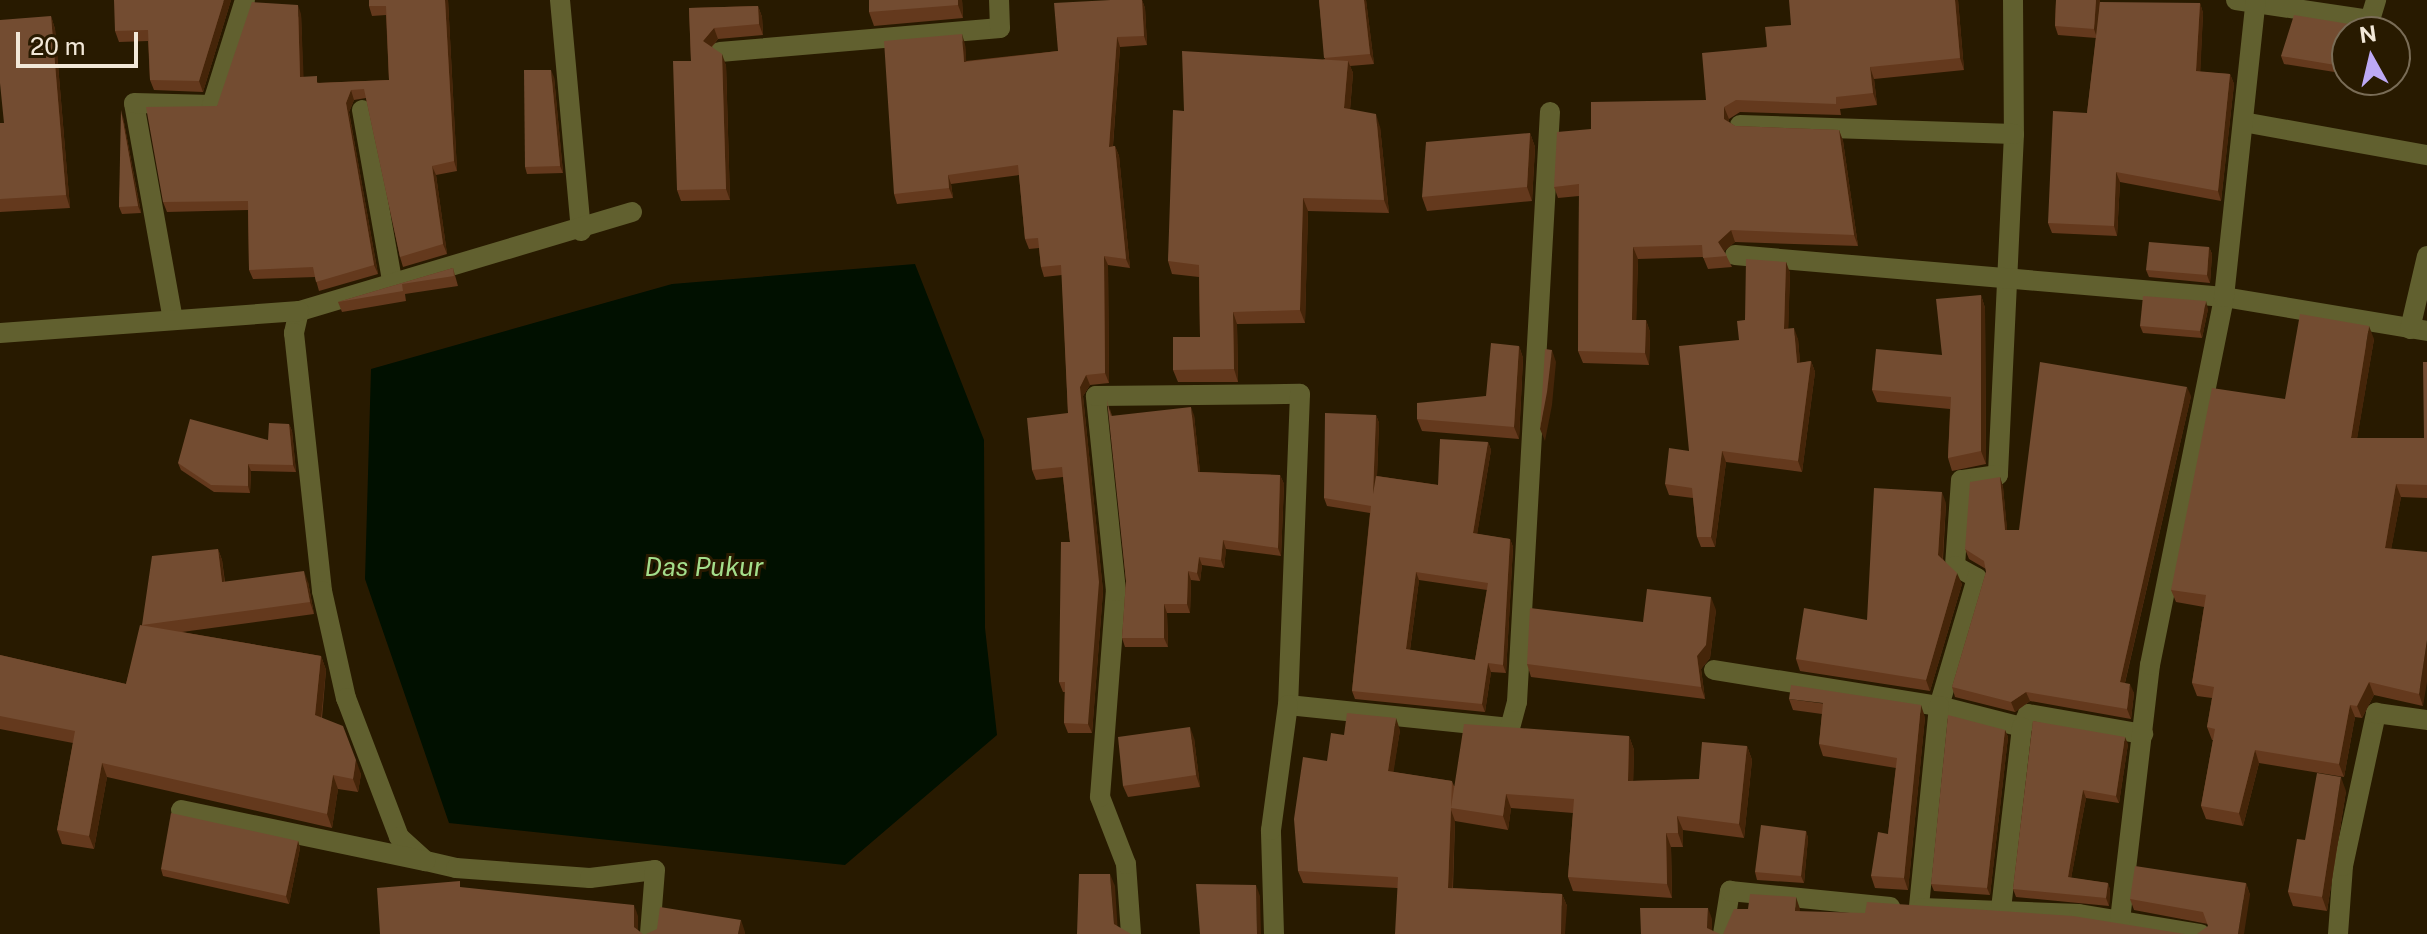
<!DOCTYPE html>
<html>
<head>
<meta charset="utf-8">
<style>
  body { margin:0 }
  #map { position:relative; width:2427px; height:934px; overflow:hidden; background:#281a00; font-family:"Public Sans",sans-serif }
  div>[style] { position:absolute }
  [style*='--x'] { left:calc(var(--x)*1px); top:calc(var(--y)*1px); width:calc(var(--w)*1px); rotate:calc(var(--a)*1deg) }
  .water>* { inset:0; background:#011000 }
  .street>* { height:20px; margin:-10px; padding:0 10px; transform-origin:10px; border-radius:10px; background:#61602f }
  .wall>* { inset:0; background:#64391d }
  .shaded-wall>* { inset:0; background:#452509 }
  .building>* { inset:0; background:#734c31 }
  span { translate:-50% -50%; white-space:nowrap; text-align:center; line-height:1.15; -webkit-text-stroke:6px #281a00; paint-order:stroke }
  .water-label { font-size:26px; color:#a4de8b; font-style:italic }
  .north { position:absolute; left:2331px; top:16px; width:80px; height:80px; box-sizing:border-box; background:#281a00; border:2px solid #796c56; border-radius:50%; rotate:352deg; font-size:22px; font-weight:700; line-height:32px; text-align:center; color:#f2e8d8 }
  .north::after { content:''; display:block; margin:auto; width:28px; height:36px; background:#bda9f5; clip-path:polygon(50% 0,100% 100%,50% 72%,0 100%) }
  .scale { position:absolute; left:16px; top:32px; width:122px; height:36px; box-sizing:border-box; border:4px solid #f2e8d8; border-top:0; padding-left:10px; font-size:24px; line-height:28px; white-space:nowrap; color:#f2e8d8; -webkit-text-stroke:6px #281a00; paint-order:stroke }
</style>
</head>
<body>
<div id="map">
  <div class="water">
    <div style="clip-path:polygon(915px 264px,984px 440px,985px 628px,997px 735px,845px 865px,449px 823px,365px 579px,371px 369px,672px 284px)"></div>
  </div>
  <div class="street">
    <div style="--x:560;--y:0;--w:232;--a:84.8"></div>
    <div style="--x:2013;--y:0;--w:134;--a:89.6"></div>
    <div style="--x:2014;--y:134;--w:341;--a:92.7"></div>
    <div style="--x:1998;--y:475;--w:37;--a:172"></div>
    <div style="--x:1961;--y:480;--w:86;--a:94"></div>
    <div style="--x:1955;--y:566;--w:25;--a:29"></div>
    <div style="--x:1977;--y:578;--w:134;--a:106.5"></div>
    <div style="--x:1939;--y:706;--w:86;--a:14.2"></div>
    <div style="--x:2022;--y:727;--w:14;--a:-65"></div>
    <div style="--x:2028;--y:714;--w:117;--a:9.9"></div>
    <div style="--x:2236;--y:0;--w:135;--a:8.5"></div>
    <div style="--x:2370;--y:20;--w:21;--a:-73"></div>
    <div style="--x:720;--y:52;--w:281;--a:-4.9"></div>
    <div style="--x:1000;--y:28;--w:28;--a:-92"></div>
    <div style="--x:362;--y:110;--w:178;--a:80"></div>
    <div style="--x:2243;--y:122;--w:187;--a:10.2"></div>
    <div style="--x:1740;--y:125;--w:274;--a:1.9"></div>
    <div style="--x:632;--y:212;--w:347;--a:163.4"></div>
    <div style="--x:299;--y:311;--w:23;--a:103"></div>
    <div style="--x:294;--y:333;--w:260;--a:83.8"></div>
    <div style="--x:322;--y:591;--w:110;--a:77.4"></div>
    <div style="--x:346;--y:698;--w:149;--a:69.1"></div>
    <div style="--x:399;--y:837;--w:36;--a:42"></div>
    <div style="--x:426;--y:861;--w:31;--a:13"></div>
    <div style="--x:456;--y:868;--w:134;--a:4.3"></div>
    <div style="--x:590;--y:878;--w:65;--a:-7"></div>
    <div style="--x:655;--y:870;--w:64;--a:94.5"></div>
    <div style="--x:1735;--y:255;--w:491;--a:4.9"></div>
    <div style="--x:2224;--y:297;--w:206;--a:9.5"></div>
    <div style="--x:173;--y:320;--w:220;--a:-100.2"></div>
    <div style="--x:134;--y:103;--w:78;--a:1.5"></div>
    <div style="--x:212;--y:105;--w:110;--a:-72.6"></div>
    <div style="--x:2410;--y:329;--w:75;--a:-76.9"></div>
    <div style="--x:0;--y:333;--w:300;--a:-4.2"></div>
    <div style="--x:1714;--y:670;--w:228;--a:9.1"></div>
    <div style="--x:1939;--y:706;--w:203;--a:95.7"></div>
    <div style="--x:181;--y:810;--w:250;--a:11.8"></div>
    <div style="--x:1922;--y:908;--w:157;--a:2.2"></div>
    <div style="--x:2079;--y:914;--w:123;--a:9.4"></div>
    <div style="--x:2001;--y:909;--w:183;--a:-83.4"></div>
    <div style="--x:2120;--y:920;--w:257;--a:-83.3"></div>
    <div style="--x:2150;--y:665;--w:375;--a:-78.6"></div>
    <div style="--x:2224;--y:297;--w:299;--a:-83.9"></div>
    <div style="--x:1131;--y:934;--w:70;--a:-94.1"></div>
    <div style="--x:1126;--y:864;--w:72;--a:-111.2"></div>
    <div style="--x:1100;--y:797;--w:207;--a:-85.6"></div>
    <div style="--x:1116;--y:591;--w:196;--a:-95.9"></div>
    <div style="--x:1096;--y:396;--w:204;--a:-0.6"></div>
    <div style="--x:1300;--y:394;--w:311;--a:92.2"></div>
    <div style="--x:1288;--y:705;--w:223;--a:5.9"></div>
    <div style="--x:1510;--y:728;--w:27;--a:-75"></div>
    <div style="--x:1517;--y:702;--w:591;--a:-86.8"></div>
    <div style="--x:1274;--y:934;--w:104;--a:-91.7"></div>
    <div style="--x:1271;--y:830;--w:126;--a:-82.3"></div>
    <div style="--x:1723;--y:934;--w:44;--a:-80.8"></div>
    <div style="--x:1730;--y:891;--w:161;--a:5.7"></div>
    <div style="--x:2338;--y:934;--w:68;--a:-85.8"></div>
    <div style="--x:2343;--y:866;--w:157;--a:-77.8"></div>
    <div style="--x:2376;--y:713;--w:51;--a:7.8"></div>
  </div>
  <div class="wall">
    <div style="clip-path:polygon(231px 0,203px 92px,154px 90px,150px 80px,148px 41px,119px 42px,115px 31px)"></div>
    <div style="clip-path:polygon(369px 0,448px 0,457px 171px,436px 175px,447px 254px,403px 267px,400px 257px,366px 98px,354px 100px,349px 112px,378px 274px,319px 291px,315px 277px,253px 279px,249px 270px,248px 210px,167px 212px,163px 202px,217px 106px,301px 14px,303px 77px,319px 83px,389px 80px,386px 15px,372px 16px,369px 6px)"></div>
    <div style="clip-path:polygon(869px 0,962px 0,963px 18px,874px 26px,869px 12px)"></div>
    <div style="clip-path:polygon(1142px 0,1145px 8px,1147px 45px,1120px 47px,1113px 146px,1115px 146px,1119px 156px,1130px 268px,1108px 265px,1109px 383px,1090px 385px,1083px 396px,1103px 591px,1092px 733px,1068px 733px,1064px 723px,1065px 692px,1063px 692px,1059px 682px,1070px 542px,1063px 477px,1036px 480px,1032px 470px,1068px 413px,1062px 275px,1044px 277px,1041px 267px,1039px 248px,1029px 249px,1025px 239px,1019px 175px,951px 184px,953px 198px,897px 204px,894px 194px,965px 44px,966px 61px,1058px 51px)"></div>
    <div style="clip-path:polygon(1319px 0,1366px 0,1374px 64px,1350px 66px,1353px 73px,1350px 110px,1380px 127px,1389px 213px,1308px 211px,1305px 323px,1237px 324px,1238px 382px,1178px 382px,1173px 370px,1200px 337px,1199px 277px,1172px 274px,1168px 261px,1184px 111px,1325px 59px)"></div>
    <div style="clip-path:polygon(1958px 0,1964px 70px,1874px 79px,1877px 105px,1840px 109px,1841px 115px,1740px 112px,1729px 119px,1729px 122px,1735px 126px,1839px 130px,1843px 141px,1858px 246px,1735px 242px,1724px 251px,1732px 267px,1708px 269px,1703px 257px,1638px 259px,1636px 320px,1646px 320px,1650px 332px,1649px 365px,1583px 363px,1578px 351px,1579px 196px,1558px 198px,1554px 187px,1591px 129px,1706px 100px,1791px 25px)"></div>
    <div style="clip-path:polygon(2056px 0,2100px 0,2100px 7px,2200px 3px,2203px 13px,2200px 72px,2230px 74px,2234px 84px,2221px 201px,2120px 182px,2117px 236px,2052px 233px,2048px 223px,2087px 113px,2096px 38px,2058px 35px,2055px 26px)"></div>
    <div style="clip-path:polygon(758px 6px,762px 17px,763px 35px,718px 39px,712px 47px,726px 65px,730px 200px,681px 201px,677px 190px,691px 61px,689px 8px)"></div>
    <div style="clip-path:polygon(51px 16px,55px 29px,70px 208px,0 212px,0 123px,4px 123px)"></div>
    <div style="clip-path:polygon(2355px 25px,2358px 32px,2347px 32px,2347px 74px,2284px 64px,2281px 56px)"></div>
    <div style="clip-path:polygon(554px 77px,563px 173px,527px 174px,525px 167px)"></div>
    <div style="clip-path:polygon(123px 117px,141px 213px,122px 214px,119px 207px)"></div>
    <div style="clip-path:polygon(1530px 133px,1535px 147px,1532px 201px,1427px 211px,1422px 197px)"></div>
    <div style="clip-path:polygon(2209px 247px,2212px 254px,2210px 283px,2149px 277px,2146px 270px)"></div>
    <div style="clip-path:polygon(1786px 262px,1790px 273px,1788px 329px,1798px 339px,1800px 363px,1811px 361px,1815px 372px,1802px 472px,1726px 462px,1715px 547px,1701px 547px,1697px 537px,1693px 498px,1669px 495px,1665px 484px,1689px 451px,1739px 340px,1745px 320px)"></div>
    <div style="clip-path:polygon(453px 268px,458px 286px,405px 294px,406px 301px,342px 312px,338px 302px)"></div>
    <div style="clip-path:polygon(1981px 295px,1985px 308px,1986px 464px,1952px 471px,1948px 458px,1950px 409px,1877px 402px,1872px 390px,1942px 355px)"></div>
    <div style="clip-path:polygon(2208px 309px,2202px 338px,2143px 333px,2140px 326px)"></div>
    <div style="clip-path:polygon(2374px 339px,2357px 438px,2424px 438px,2427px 362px,2427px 498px,2401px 497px,2391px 549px,2423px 706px,2374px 695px,2362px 718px,2355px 717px,2344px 777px,2259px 763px,2243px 826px,2206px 819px,2201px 806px,2213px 740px,2212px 740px,2207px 727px,2212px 698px,2197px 696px,2192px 683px,2204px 607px,2176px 602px,2171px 590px,2285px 399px)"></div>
    <div style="clip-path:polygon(1519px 346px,1523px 358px,1519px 439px,1422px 431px,1417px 419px,1486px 396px)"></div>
    <div style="clip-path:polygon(2191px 396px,2125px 683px,2134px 693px,2131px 719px,2030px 701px,2015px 712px,1955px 697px,1952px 687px,1986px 572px,1986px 569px,1969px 559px,1965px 549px,2000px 477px,2003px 487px,2007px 530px,2019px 530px)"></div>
    <div style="clip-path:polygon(1110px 409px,1112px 416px,1194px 415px,1200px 472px,1280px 475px,1284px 484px,1281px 556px,1226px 549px,1224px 568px,1202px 565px,1200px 581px,1191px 580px,1190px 613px,1167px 613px,1168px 647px,1125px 647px,1122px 638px,1126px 581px)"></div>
    <div style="clip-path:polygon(evenodd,1376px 415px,1379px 423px,1377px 476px,1438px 485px,1488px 442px,1491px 450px,1477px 534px,1510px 539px,1513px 547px,1506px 673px,1491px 672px,1485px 712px,1355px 699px,1352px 691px,1370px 513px,1327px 506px,1324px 498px,1376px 415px,1419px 580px,1487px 590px,1475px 660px,1410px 650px,1419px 580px)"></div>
    <div style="clip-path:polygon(289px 424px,292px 431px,296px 472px,251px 471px,250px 493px,214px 492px,181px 470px,178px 463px,268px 440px)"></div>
    <div style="clip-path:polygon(1946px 503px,1943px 559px,1962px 584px,1930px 691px,1800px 671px,1796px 659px,1867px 620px)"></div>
    <div style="clip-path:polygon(218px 549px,222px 560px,225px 582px,308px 582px,314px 614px,182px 632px,321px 656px,326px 670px,322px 718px,361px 774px,358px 792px,338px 789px,332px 828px,107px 777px,94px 849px,62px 844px,57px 830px,73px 743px,0 729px,0 655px,126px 684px,142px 625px)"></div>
    <div style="clip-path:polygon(1716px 610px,1710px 658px,1701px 669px,1705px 699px,1531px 677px,1527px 664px,1643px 622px)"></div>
    <div style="clip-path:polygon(1789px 699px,1925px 717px,1908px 890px,1875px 888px,1871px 876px,1888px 834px,1896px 768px,1823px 756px,1819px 744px,1822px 714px,1793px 710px)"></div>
    <div style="clip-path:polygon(2033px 721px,2128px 744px,2119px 803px,2086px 798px,2071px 878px,2108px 883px,2110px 890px,2109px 906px,2016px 897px,2013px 889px)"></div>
    <div style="clip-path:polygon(1400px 730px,1393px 772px,1452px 781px,1454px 786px,1629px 736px,1634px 750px,1633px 781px,1699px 779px,1747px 746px,1752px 760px,1744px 838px,1683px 830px,1683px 847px,1671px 847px,1672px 898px,1573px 891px,1568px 877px,1573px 813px,1511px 808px,1508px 830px,1455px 821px,1453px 888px,1562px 894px,1567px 906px,1397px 888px,1303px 883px,1298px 871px,1327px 761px,1344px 735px)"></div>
    <div style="clip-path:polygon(2005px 730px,2008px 737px,1990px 895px,1934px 891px,1931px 884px)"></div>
    <div style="clip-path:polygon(1194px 738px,1200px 787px,1128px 797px,1123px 786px)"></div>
    <div style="clip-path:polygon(2346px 791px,2327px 911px,2293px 906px,2288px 892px,2305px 840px)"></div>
    <div style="clip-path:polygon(1806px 831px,1808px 838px,1804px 883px,1757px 880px,1755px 872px)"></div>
    <div style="clip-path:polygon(298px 841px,300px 848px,289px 904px,163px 876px,161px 869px)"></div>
    <div style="clip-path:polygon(2246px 883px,2250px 895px,2208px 926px,2208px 924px,2134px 910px,2130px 899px)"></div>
  </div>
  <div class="shaded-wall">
    <div style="clip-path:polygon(224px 0,231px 0,203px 92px,199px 81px)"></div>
    <div style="clip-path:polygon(445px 0,448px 0,457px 171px,454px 161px)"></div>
    <div style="clip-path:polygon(958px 0,962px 0,963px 18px,958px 5px)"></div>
    <div style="clip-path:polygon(1142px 0,1145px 8px,1147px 45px,1144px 36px)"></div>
    <div style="clip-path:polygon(1364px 0,1366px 0,1374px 64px,1370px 54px)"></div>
    <div style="clip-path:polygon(1955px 0,1958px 0,1964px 70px,1960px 58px)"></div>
    <div style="clip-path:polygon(2096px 0,2100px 0,2097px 38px,2094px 29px)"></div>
    <div style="clip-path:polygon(2200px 3px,2203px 13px,2200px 81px,2196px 71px)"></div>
    <div style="clip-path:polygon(298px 5px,301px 14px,304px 86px,300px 77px)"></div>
    <div style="clip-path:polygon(758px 6px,762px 17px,763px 35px,759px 24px)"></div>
    <div style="clip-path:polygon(51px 16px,55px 29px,70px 208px,66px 195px)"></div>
    <div style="clip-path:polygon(714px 28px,718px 39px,707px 52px,703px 41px)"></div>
    <div style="clip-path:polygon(962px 34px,965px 44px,967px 71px,964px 62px)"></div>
    <div style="clip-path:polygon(1117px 37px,1120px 47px,1112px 157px,1109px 147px)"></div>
    <div style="clip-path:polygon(722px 54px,726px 65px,730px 200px,726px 189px)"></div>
    <div style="clip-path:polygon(1348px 61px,1353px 73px,1349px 121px,1344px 108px)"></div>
    <div style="clip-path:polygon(1870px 67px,1874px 79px,1877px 105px,1873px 93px)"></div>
    <div style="clip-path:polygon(551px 70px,554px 77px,563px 173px,560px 166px)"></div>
    <div style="clip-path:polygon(2230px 74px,2234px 84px,2221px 201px,2218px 191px)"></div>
    <div style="clip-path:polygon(351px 90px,354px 100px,349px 112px,378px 274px,374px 265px,346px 103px)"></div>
    <div style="clip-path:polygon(1724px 107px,1729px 119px,1728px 130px,1724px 119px)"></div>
    <div style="clip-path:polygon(121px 110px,123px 117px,141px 213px,138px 206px)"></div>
    <div style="clip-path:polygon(1376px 114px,1380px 127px,1389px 213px,1384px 200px)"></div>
    <div style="clip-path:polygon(1839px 130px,1843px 141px,1858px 246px,1854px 235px)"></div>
    <div style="clip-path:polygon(1530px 133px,1535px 147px,1532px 201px,1527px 187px)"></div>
    <div style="clip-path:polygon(1115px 146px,1119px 156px,1130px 268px,1126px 259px)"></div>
    <div style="clip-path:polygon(432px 166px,436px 175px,447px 254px,443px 244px)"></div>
    <div style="clip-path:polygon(2116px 172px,2120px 182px,2117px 236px,2114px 226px)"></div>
    <div style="clip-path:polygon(948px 175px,951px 184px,953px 198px,949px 188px)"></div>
    <div style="clip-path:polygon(1303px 198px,1308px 211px,1305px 323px,1300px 310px)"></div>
    <div style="clip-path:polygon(1731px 230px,1735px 242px,1722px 253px,1718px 242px)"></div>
    <div style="clip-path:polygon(1633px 247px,1638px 259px,1636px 332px,1632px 320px)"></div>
    <div style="clip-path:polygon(2209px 247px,2212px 254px,2210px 283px,2207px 275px)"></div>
    <div style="clip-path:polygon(1104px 256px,1108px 265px,1109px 383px,1105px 373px)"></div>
    <div style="clip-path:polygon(1786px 262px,1790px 273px,1788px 340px,1784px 329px)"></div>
    <div style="clip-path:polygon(1981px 295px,1985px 308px,1986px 464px,1981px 451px)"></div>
    <div style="clip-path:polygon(2206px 301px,2208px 309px,2202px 338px,2200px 331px)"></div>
    <div style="clip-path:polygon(1233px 312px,1237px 324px,1238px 382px,1234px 369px)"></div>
    <div style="clip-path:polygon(1646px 320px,1650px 332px,1649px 365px,1645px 353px)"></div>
    <div style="clip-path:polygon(2369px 326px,2374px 339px,2355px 451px,2351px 438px)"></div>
    <div style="clip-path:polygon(1794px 328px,1798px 339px,1801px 373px,1797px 363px)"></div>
    <div style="clip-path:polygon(1519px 346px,1523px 358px,1519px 439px,1514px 427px)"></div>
    <div style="clip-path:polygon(1552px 350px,1556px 362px,1552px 405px,1545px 441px,1540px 429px)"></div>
    <div style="clip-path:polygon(1811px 361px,1815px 372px,1802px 472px,1798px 461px)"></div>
    <div style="clip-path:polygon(1086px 375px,1090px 385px,1083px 396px,1103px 591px,1092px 733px,1088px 724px,1080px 387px)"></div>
    <div style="clip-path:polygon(2187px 387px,2191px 396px,2123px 691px,2120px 682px)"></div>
    <div style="clip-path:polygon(1191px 407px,1194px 415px,1201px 481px,1198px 472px)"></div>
    <div style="clip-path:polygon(1376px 415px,1379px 423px,1376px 502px,1373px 494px)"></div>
    <div style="clip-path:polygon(289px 424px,292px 431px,296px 472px,293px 465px)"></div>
    <div style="clip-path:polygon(1488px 442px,1491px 450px,1476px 541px,1473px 533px)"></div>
    <div style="clip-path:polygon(1722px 451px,1726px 462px,1715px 547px,1711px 537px)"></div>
    <div style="clip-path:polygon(248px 464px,251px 471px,250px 493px,248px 486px)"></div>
    <div style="clip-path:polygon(1280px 475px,1284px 484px,1281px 556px,1278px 548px)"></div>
    <div style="clip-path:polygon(2000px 477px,2003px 487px,2008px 539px,2005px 530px)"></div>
    <div style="clip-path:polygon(2396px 484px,2401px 497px,2389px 561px,2385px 548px)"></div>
    <div style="clip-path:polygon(1942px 492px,1946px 503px,1942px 566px,1938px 555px)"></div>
    <div style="clip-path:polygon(1510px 539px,1513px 547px,1506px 673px,1503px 665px)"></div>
    <div style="clip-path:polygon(1223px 540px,1226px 549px,1224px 568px,1221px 560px)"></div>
    <div style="clip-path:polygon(218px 549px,222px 560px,226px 594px,222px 582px)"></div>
    <div style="clip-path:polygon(1199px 557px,1202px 565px,1200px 581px,1197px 573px)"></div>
    <div style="clip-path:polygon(304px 571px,308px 582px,314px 614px,310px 602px)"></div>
    <div style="clip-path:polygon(1188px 571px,1191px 580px,1190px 613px,1187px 604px)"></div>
    <div style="clip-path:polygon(1416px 572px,1419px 580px,1409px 657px,1406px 649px)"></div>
    <div style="clip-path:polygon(1957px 573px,1962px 584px,1930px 691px,1926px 680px)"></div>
    <div style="clip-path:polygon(1711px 597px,1716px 610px,1710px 658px,1701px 669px,1705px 699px,1701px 687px,1697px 656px)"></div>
    <div style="clip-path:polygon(1164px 604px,1167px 613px,1168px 647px,1164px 638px)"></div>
    <div style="clip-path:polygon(2427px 640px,2427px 682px,2423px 706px,2419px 694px)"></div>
    <div style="clip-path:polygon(321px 656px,326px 670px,320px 729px,315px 715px)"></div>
    <div style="clip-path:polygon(1488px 663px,1491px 672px,1485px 712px,1482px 704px)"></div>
    <div style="clip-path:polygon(2369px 682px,2374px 695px,2362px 718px,2357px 706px)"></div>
    <div style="clip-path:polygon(2130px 684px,2134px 693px,2131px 719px,2127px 709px)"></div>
    <div style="clip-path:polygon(2026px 692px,2030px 701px,2015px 712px,2011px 702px)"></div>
    <div style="clip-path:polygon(1921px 705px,1925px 717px,1908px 890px,1904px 878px)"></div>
    <div style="clip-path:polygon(2350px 705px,2355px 717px,2344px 777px,2339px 764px)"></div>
    <div style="clip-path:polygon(1396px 718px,1400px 730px,1392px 782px,1388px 771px)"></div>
    <div style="clip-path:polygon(1190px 727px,1194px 738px,1200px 787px,1196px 775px)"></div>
    <div style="clip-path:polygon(2005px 730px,2008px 737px,1990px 895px,1987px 888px)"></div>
    <div style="clip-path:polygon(1629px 736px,1634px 750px,1633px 795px,1628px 781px)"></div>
    <div style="clip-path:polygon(2125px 737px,2128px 744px,2119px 803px,2116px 796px)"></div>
    <div style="clip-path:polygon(1747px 746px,1752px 760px,1744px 838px,1739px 824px)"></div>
    <div style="clip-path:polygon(2255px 750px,2259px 763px,2243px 826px,2239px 813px)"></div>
    <div style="clip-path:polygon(356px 760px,361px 774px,358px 792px,353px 779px)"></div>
    <div style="clip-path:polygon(102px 763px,107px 777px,94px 849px,89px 836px)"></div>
    <div style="clip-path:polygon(333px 775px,338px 789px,332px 828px,327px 814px)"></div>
    <div style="clip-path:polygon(2341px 777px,2346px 791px,2327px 911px,2322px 897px)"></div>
    <div style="clip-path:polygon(2083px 790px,2086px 798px,2070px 884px,2068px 877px)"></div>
    <div style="clip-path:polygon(1506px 794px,1511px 808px,1508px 830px,1503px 816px)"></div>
    <div style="clip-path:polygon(1451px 810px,1455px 821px,1452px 899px,1448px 888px)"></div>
    <div style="clip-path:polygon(1677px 816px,1683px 830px,1683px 847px,1678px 833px)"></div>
    <div style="clip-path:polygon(1806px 831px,1808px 838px,1804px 883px,1801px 876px)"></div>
    <div style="clip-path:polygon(1666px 833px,1671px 847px,1672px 898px,1667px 884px)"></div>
    <div style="clip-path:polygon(298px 841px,300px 848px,289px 904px,286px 896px)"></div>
    <div style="clip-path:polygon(1110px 874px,1115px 886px,1118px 934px,1114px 924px)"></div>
    <div style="clip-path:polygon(2108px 883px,2110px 890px,2109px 906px,2106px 898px)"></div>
    <div style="clip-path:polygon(2246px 883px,2250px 895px,2244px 934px,2238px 934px)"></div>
    <div style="clip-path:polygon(1256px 885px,1260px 896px,1261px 934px,1257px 934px)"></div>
    <div style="clip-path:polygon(1562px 894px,1567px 906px,1565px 934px,1561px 934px)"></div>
    <div style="clip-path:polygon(1796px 897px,1800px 909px,1799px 922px,1795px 911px)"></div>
    <div style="clip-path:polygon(634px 905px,638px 916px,638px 934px,634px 927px)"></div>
    <div style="clip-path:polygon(1708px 908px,1712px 919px,1712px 934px,1707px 928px)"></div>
    <div style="clip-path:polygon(741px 920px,745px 932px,745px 934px,738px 934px)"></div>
  </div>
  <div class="building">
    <div style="clip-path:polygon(114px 0,224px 0,199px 81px,150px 80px,148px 30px,115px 31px)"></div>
    <div style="clip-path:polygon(369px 0,445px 0,454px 161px,432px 166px,443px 244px,400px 257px,364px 89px,351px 90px,346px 103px,374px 265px,316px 282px,313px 267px,249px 270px,248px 201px,163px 202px,146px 107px,217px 106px,252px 2px,298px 5px,300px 77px,317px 76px,317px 83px,389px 80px,386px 6px,369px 6px)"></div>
    <div style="clip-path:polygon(869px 0,958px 0,958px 5px,869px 12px)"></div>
    <div style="clip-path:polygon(1111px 0,1142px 0,1144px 36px,1117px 37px,1109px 147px,1115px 146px,1126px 259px,1104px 256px,1105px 373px,1086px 375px,1080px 387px,1099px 582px,1088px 724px,1064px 723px,1065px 682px,1059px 682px,1061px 542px,1070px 542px,1062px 467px,1032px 470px,1027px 418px,1068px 413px,1061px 265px,1041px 267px,1038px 238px,1025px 239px,1018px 165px,948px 175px,949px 188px,894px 194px,884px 41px,962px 34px,964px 62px,1058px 51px,1054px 3px)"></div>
    <div style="clip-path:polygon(1319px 0,1364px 0,1370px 54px,1324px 58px)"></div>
    <div style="clip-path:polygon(1789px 0,1955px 0,1960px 58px,1870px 67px,1873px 93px,1836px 97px,1836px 104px,1736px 100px,1724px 107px,1724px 119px,1735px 126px,1839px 130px,1854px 235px,1731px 230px,1718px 242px,1727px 256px,1703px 258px,1702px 245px,1633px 247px,1632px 320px,1646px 320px,1645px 353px,1578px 351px,1579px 184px,1554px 187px,1557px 132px,1591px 129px,1591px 102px,1706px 100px,1702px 53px,1767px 47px,1765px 27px,1791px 25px)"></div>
    <div style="clip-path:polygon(2056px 0,2096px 0,2094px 29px,2055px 26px)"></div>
    <div style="clip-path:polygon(2100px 2px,2200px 3px,2196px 71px,2230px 74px,2218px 191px,2116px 172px,2114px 226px,2048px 223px,2053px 111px,2087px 113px)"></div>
    <div style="clip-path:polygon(758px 6px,759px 24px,714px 28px,703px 41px,722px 54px,726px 189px,677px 190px,673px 61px,691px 61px,689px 8px)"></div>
    <div style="clip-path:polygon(2294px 15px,2355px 25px,2354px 32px,2347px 32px,2347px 67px,2281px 56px)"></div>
    <div style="clip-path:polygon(51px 16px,66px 195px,0 199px,0 123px,4px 123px,0 83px,0 20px)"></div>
    <div style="clip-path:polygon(1182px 51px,1348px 61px,1344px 108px,1376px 114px,1384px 200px,1303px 198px,1300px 310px,1233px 312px,1234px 369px,1173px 370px,1173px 337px,1200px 337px,1199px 265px,1168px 261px,1173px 110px,1184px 111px)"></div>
    <div style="clip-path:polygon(524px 70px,551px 70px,560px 166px,525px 167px)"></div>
    <div style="clip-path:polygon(121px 110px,138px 206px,119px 207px)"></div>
    <div style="clip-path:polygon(1530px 133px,1527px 187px,1422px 197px,1426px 142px)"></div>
    <div style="clip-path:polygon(2149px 242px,2209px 247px,2207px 275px,2146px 270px)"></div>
    <div style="clip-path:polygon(1746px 259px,1786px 262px,1784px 329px,1794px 328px,1797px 363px,1811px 361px,1798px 461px,1722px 451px,1711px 537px,1697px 537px,1692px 488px,1665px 484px,1669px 448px,1689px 451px,1679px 346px,1739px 340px,1737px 321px,1745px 320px)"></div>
    <div style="clip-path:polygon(453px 268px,454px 276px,402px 284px,403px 291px,338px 302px)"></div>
    <div style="clip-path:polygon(1981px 295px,1981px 451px,1948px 458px,1951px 397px,1872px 390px,1876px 349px,1942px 355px,1936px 299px)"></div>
    <div style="clip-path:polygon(2143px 296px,2206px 301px,2200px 331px,2140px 326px)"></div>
    <div style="clip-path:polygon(2300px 314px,2369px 326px,2351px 438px,2424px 438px,2423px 362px,2427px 362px,2427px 485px,2396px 484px,2385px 548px,2427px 552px,2427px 640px,2419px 694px,2369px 682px,2357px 706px,2350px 705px,2339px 764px,2255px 750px,2239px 813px,2201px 806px,2215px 729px,2207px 727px,2214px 687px,2192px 683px,2206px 595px,2171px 590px,2212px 388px,2285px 399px)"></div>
    <div style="clip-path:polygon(1491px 343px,1519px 346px,1514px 427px,1417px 419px,1417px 403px,1486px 396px)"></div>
    <div style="clip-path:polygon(1545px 349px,1552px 350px,1547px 392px,1540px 429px)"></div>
    <div style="clip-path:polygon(2040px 362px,2187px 387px,2120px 682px,2130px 684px,2127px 709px,2026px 692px,2011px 702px,1952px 687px,1986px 572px,1984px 561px,1965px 549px,1970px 482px,2000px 477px,2005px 530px,2019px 530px)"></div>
    <div style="clip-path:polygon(1107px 400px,1111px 416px,1191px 407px,1198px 472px,1280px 475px,1278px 548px,1223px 540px,1221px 560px,1199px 557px,1197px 573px,1188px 571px,1187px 604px,1164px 604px,1164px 638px,1122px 638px,1126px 581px)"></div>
    <div style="clip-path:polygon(evenodd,1325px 413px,1376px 415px,1373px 494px,1376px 476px,1438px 485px,1440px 439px,1488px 442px,1473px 533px,1510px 539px,1503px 665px,1488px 663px,1482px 704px,1352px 691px,1371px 506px,1324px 498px,1325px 413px,1416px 572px,1488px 583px,1475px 660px,1406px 649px,1416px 572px)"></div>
    <div style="clip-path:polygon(190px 419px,268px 440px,269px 423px,289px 424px,293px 465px,248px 464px,248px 486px,211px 485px,178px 463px)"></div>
    <div style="clip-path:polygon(1874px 488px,1942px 492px,1938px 555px,1957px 573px,1926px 680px,1796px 659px,1804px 608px,1867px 620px)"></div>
    <div style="clip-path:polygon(218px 549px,222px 582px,304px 571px,310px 602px,142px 625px,152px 556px)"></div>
    <div style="clip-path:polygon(1647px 589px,1711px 597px,1706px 645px,1697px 656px,1701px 687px,1527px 664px,1530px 608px,1643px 622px)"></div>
    <div style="clip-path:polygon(140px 625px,321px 656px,315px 715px,343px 726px,356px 760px,353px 779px,333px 775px,327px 814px,102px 763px,89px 836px,57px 830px,75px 731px,0 716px,0 655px,126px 684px)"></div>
    <div style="clip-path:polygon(1791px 685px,1921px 705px,1904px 878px,1871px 876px,1878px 832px,1888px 834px,1897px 758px,1819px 744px,1823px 703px,1789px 699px)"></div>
    <div style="clip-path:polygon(1347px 713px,1396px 718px,1388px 771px,1452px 781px,1448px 888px,1562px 894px,1561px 934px,1395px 934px,1398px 877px,1298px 871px,1294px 819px,1303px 757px,1327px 761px,1331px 733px,1344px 735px)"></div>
    <div style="clip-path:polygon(1948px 715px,2005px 730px,1987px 888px,1931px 884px)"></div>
    <div style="clip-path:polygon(2033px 721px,2125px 737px,2116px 796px,2083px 790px,2068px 877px,2108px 883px,2106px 898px,2013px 889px)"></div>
    <div style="clip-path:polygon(1464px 724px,1629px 736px,1628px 781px,1699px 779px,1702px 742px,1747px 746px,1739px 824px,1677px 816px,1678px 833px,1666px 833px,1667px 884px,1568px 877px,1574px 799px,1506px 794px,1503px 816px,1451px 808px)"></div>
    <div style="clip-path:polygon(1190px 727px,1196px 775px,1123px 786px,1118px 737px)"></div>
    <div style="clip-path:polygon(2317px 773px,2341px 777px,2322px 897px,2288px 892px,2297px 839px,2305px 840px)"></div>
    <div style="clip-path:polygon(171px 813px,298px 841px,286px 896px,161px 869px)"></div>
    <div style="clip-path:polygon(1761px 825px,1806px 831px,1801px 876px,1755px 872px)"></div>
    <div style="clip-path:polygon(2135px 866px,2246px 883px,2238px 934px,2197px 934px,2208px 926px,2203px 912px,2130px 899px)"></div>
    <div style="clip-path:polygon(1079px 874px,1110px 874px,1114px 924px,1131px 934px,1077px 934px)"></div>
    <div style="clip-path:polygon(460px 881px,460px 887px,634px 905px,634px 927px,643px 934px,380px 934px,377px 888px)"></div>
    <div style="clip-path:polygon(1196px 884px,1256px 885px,1257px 934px,1200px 934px)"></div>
    <div style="clip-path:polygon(1750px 894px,1796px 897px,1795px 911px,1865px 913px,1867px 902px,2073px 916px,2185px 934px,1723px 934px,1734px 909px,1748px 909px)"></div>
    <div style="clip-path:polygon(660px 907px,741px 920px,738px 934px,646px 934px,657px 929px)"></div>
    <div style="clip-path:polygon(1640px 908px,1708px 908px,1707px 928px,1720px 934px,1641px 934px)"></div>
  </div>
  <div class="water-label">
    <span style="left:704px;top:567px">Das Pukur</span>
  </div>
  <div class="north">N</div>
  <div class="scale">20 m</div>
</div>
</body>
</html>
